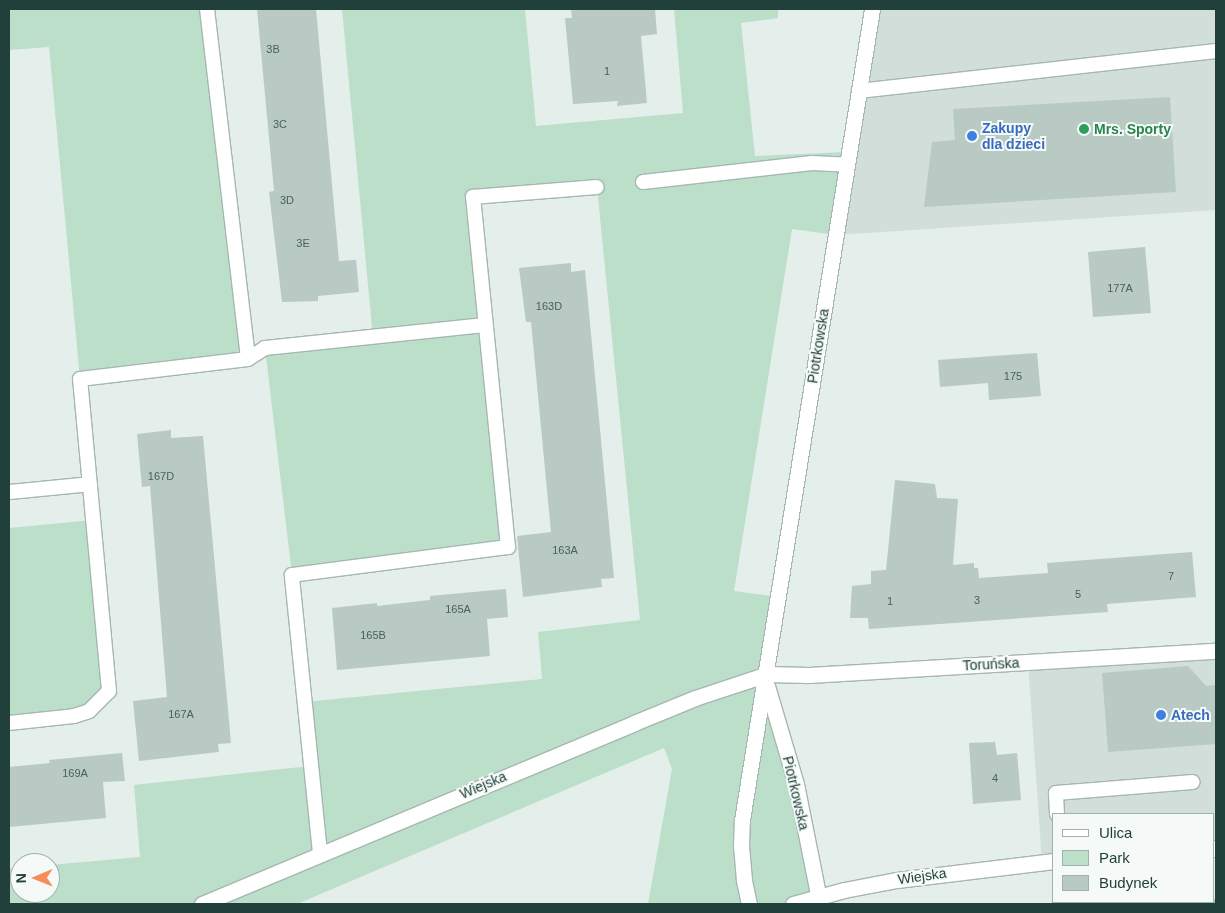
<!DOCTYPE html>
<html>
<head>
<meta charset="utf-8">
<style>
  body { margin:0 }
  #map { position:relative; width:1225px; height:913px; overflow:hidden; background:#e4eeea; font-family:Helvetica,sans-serif }
  div>[style] { position:absolute }
  [style*='--x'] { left:calc(var(--x)*1px); top:calc(var(--y)*1px); width:calc(var(--w)*1px); rotate:calc(var(--a)*1deg) }
  .built>* { inset:0; background:#d2ded9 }
  .green>* { inset:0; background:#bcdfc9 }
  .building>* { inset:0; background:#b9c9c3 }
  .roads { filter:drop-shadow(1px 0 #a6b6b2) drop-shadow(-1px 0 #a6b6b2) drop-shadow(0 1px #a6b6b2) drop-shadow(0 -1px #a6b6b2) }
  .lane>* { height:14px; margin:-7px; padding:0 7px; transform-origin:7px; border-radius:7px; background:#fff }
  .street>* { height:15px; margin:-7.5px; padding:0 7.5px; transform-origin:7.5px; border-radius:7.5px; background:#fff }
  .secondary>* { height:15px; margin:-7.5px; padding:0 7.5px; transform-origin:7.5px; border-radius:7.5px; background:#fff }
  .dots>* { width:14px; height:14px; translate:-50% -50%; box-sizing:border-box; border:2px solid #f5faf8; border-radius:50% }
  span { translate:-50% -50%; white-space:nowrap; text-align:center; line-height:1.15; -webkit-text-stroke:4px #f5faf8; paint-order:stroke }
  .number-label { font-size:11px; color:#48625d }
  .number-label span { -webkit-text-stroke-width:0 }
  .shop-label { font-size:14px; color:#366cbe; font-weight:700 }
  .left { translate:0 -50%; text-align:left }
  .leisure-label { font-size:14px; color:#27864d; font-weight:700 }
  .street-label { font-size:14px; color:#22403b }
  .frame { position:absolute; inset:0; border:10px solid #22403b; pointer-events:none }
  .legend { position:absolute; left:1052px; top:813px; width:162px; height:90px; box-sizing:border-box; background:#f5faf8; border:1px solid #a1b0ac; margin:0; padding:6px 9px; list-style:none; font-size:15px; color:#22403b }
  .legend li { display:flex; align-items:center; gap:10px; height:25px }
  .legend b { width:25px; border:1px solid #a1b0ac }
  .north { position:absolute; left:10px; top:853px; width:50px; height:50px; box-sizing:border-box; background:#f5faf8; border:1px solid #a1b0ac; border-radius:50%; rotate:269deg; font-size:14px; font-weight:700; line-height:20px; text-align:center; color:#22403b }
  .north::after { content:''; display:block; margin:auto; width:18px; height:22px; background:#f68d59; clip-path:polygon(50% 0,100% 100%,50% 72%,0 100%) }
</style>
</head>
<body>
<div id="map">
  <div class="built">
    <div style="clip-path:polygon(872px 9px,1216px 9px,1216px 210px,836px 235px)"></div>
    <div style="clip-path:polygon(1216px 651px,1216px 848px,1214px 849px,1214px 814px,1054px 814px,1054px 861px,1042px 862px,1028px 662px)"></div>
  </div>
  <div class="green">
    <div style="clip-path:polygon(9px 9px,207px 9px,248px 359px,80px 379px,49px 47px,9px 50px)"></div>
    <div style="clip-path:polygon(342px 9px,525px 9px,536px 126px,683px 113px,674px 9px,778px 9px,778px 18px,741px 23px,755px 156px,845px 152px,836px 235px,792px 229px,734px 591px,779px 597px,767px 674px,818px 897px,793px 904px,648px 904px,672px 769px,664px 748px,297px 904px,9px 904px,9px 869px,20px 868px,20px 893px,50px 893px,50px 865px,140px 857px,134px 785px,310px 766px,304px 702px,542px 679px,538px 632px,640px 620px,597px 187px,473px 197px,508px 547px,292px 575px,265px 348px,373px 338px)"></div>
    <div style="clip-path:polygon(93px 520px,109px 691px,89px 711px,9px 723px,9px 528px)"></div>
  </div>
  <div class="building">
    <div style="clip-path:polygon(257px 9px,316px 9px,339px 261px,356px 260px,359px 292px,318px 296px,318px 301px,282px 302px,269px 192px,274px 191px)"></div>
    <div style="clip-path:polygon(571px 9px,655px 9px,657px 34px,641px 36px,647px 103px,617px 106px,618px 101px,573px 104px,565px 18px,572px 18px)"></div>
    <div style="clip-path:polygon(1170px 97px,1176px 192px,924px 207px,932px 142px,955px 140px,953px 109px)"></div>
    <div style="clip-path:polygon(1145px 247px,1151px 313px,1093px 317px,1088px 252px)"></div>
    <div style="clip-path:polygon(571px 263px,571px 272px,585px 270px,614px 578px,601px 579px,602px 587px,523px 597px,517px 536px,551px 532px,531px 322px,526px 322px,519px 268px)"></div>
    <div style="clip-path:polygon(1037px 353px,1041px 396px,989px 400px,988px 383px,940px 387px,938px 360px)"></div>
    <div style="clip-path:polygon(171px 430px,171px 438px,203px 436px,231px 743px,218px 744px,219px 752px,139px 761px,133px 701px,167px 697px,150px 486px,142px 487px,137px 434px)"></div>
    <div style="clip-path:polygon(895px 480px,935px 484px,937px 498px,958px 499px,953px 565px,974px 563px,974px 568px,978px 568px,979px 578px,1048px 573px,1047px 563px,1192px 552px,1196px 597px,1107px 604px,1108px 612px,869px 629px,868px 618px,850px 618px,852px 586px,871px 584px,871px 571px,886px 570px)"></div>
    <div style="clip-path:polygon(506px 589px,508px 617px,487px 619px,490px 656px,337px 670px,332px 608px,377px 603px,377px 606px,430px 600px,430px 596px)"></div>
    <div style="clip-path:polygon(1188px 666px,1206px 686px,1216px 685px,1216px 744px,1108px 752px,1102px 673px)"></div>
    <div style="clip-path:polygon(995px 742px,997px 755px,1017px 753px,1021px 800px,973px 804px,969px 743px)"></div>
    <div style="clip-path:polygon(122px 753px,125px 781px,103px 782px,106px 818px,9px 827px,9px 767px,50px 763px,49px 760px)"></div>
  </div>
  <div class="roads">
    <div class="lane">
      <div style="--x:207;--y:9;--w:352;--a:83.3"></div>
      <div style="--x:859;--y:91;--w:359;--a:-6.4"></div>
      <div style="--x:643;--y:182;--w:170;--a:-6.4"></div>
      <div style="--x:812;--y:163;--w:35;--a:3"></div>
      <div style="--x:9;--y:492;--w:81;--a:-5.6"></div>
      <div style="--x:9;--y:723;--w:65;--a:-6.1"></div>
      <div style="--x:74;--y:716;--w:16;--a:-18"></div>
      <div style="--x:89;--y:711;--w:28;--a:-45"></div>
      <div style="--x:109;--y:691;--w:313;--a:-95.3"></div>
      <div style="--x:80;--y:379;--w:169;--a:-6.8"></div>
      <div style="--x:248;--y:359;--w:20;--a:-33"></div>
      <div style="--x:265;--y:348;--w:221;--a:-6"></div>
      <div style="--x:1057;--y:814;--w:21;--a:-93"></div>
      <div style="--x:1056;--y:793;--w:137;--a:-4.6"></div>
      <div style="--x:320;--y:853;--w:279;--a:-95.8"></div>
      <div style="--x:292;--y:575;--w:218;--a:-7.4"></div>
      <div style="--x:508;--y:547;--w:352;--a:-95.7"></div>
      <div style="--x:473;--y:197;--w:124;--a:-4.6"></div>
    </div>
    <div class="street">
      <div style="--x:767;--y:686;--w:102;--a:73.5"></div>
      <div style="--x:796;--y:784;--w:122;--a:78.7"></div>
      <div style="--x:202;--y:904;--w:468;--a:-22.7"></div>
      <div style="--x:634;--y:723;--w:66;--a:-22.3"></div>
      <div style="--x:695;--y:698;--w:76;--a:-18.4"></div>
      <div style="--x:767;--y:674;--w:41;--a:1.4"></div>
      <div style="--x:808;--y:675;--w:409;--a:-3.4"></div>
      <div style="--x:749;--y:904;--w:25;--a:-102"></div>
      <div style="--x:744;--y:880;--w:35;--a:-95"></div>
      <div style="--x:741;--y:845;--w:25;--a:-88"></div>
      <div style="--x:742;--y:820;--w:821;--a:-80.89"></div>
    </div>
    <div class="secondary">
      <div style="--x:1214;--y:849;--w:2;--a:-27"></div>
      <div style="--x:793;--y:904;--w:53;--a:-15.4"></div>
      <div style="--x:844;--y:890;--w:54;--a:-10.7"></div>
      <div style="--x:897;--y:880;--w:158;--a:-6.9"></div>
      <div style="--x:1190;--y:904;--w:16;--a:-7"></div>
    </div>
  </div>
  <div class="dots">
    <div style="left:1084px;top:129px;background:#2e9e5b"></div>
    <div style="left:972px;top:136px;background:#3f7fe0"></div>
    <div style="left:1161px;top:715px;background:#3f7fe0"></div>
  </div>
  <div class="number-label">
    <span style="left:273px;top:49px">3B</span>
    <span style="left:607px;top:71px">1</span>
    <span style="left:280px;top:124px">3C</span>
    <span style="left:287px;top:200px">3D</span>
    <span style="left:303px;top:243px">3E</span>
    <span style="left:1120px;top:288px">177A</span>
    <span style="left:549px;top:306px">163D</span>
    <span style="left:1013px;top:376px">175</span>
    <span style="left:161px;top:476px">167D</span>
    <span style="left:565px;top:550px">163A</span>
    <span style="left:1171px;top:576px">7</span>
    <span style="left:1078px;top:594px">5</span>
    <span style="left:977px;top:600px">3</span>
    <span style="left:890px;top:601px">1</span>
    <span style="left:458px;top:609px">165A</span>
    <span style="left:373px;top:635px">165B</span>
    <span style="left:181px;top:714px">167A</span>
    <span style="left:75px;top:773px">169A</span>
    <span style="left:995px;top:778px">4</span>
  </div>
  <div class="shop-label">
    <span class="left" style="left:982px;top:136px">Zakupy<br>dla dzieci</span>
    <span class="left" style="left:1171px;top:715px">Atech</span>
  </div>
  <div class="leisure-label">
    <span class="left" style="left:1094px;top:129px">Mrs. Sporty</span>
  </div>
  <div class="street-label">
    <span style="left:818px;top:346px;rotate:-81deg">Piotrkowska</span>
    <span style="left:991px;top:664px;rotate:-3deg">Toruńska</span>
    <span style="left:483px;top:785px;rotate:-23deg">Wiejska</span>
    <span style="left:796px;top:793px;rotate:77deg">Piotrkowska</span>
    <span style="left:922px;top:876px;rotate:-8deg">Wiejska</span>
  </div>
  <div class="frame"></div>
  <ul class="legend">
  <li><b style="height:6px;background:#fff"></b>Ulica</li>
  <li><b style="height:14px;background:#bcdfc9"></b>Park</li>
  <li><b style="height:14px;background:#b9c9c3"></b>Budynek</li>
  </ul>
  <div class="north">N</div>
</div>
</body>
</html>
